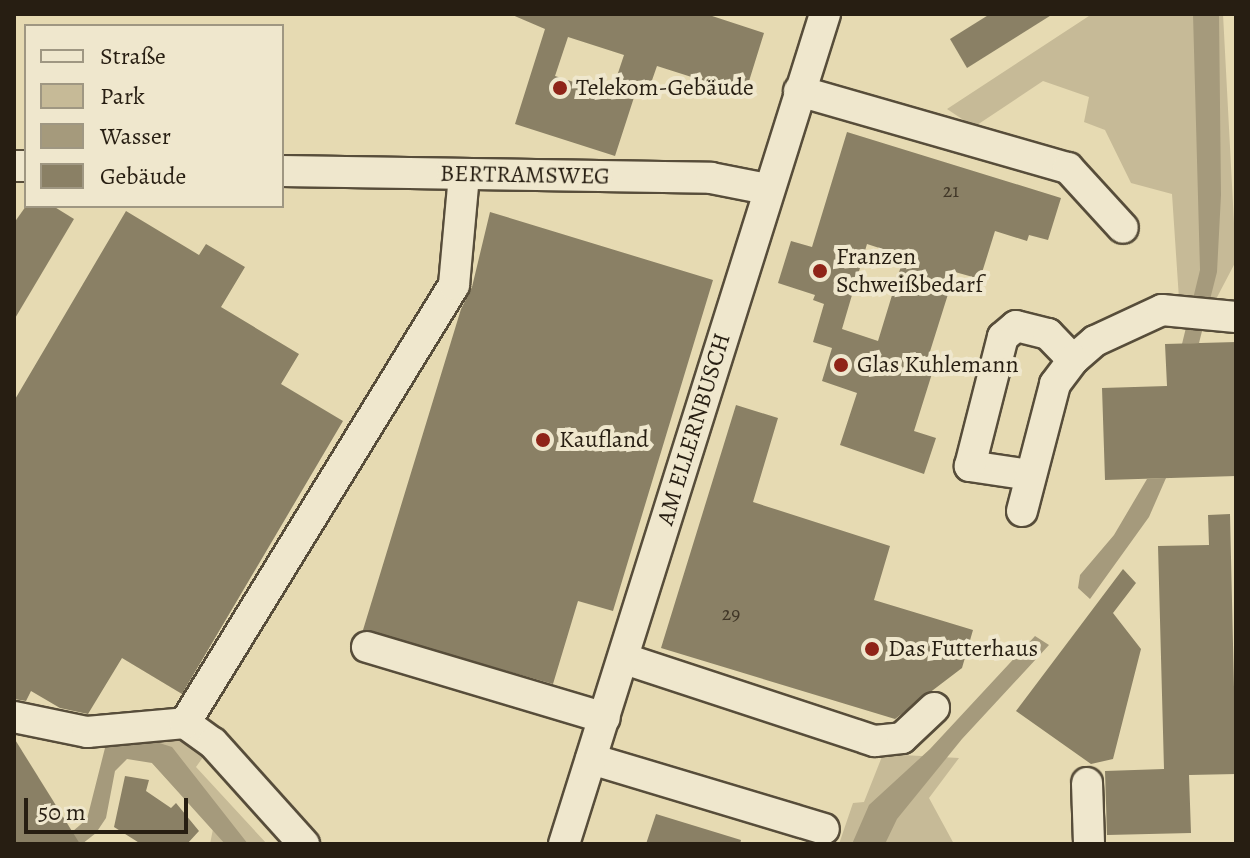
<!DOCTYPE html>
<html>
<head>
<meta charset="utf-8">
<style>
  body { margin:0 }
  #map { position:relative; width:1250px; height:858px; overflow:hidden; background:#e6dab2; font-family:Alegreya,serif }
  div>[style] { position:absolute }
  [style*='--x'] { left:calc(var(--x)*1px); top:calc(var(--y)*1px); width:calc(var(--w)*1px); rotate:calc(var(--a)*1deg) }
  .green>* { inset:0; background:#c6ba97 }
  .water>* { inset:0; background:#a59a7c }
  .building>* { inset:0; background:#8a8065 }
  .roads { filter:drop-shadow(2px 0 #574d3a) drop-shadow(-2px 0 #574d3a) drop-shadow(0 2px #574d3a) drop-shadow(0 -2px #574d3a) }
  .minor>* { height:30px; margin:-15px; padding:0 15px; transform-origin:15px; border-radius:15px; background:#efe7cd }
  .dots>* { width:22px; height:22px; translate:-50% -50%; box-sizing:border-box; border:4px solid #efe7cd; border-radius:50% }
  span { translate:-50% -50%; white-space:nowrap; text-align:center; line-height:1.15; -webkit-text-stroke:8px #efe7cd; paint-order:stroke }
  .number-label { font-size:20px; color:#403627 }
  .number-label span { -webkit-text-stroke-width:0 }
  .poi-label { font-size:24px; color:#271e12 }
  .left { translate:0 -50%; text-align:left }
  .street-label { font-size:24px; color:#271e12 }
  .frame { position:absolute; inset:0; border:16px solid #271e12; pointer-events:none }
  .legend { position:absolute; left:24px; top:24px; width:260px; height:184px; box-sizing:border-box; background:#efe7cd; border:2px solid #9f9782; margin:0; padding:10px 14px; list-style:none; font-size:24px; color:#271e12 }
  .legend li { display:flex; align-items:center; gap:16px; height:40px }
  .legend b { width:40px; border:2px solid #9f9782 }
  .scale { position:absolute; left:24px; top:798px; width:164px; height:36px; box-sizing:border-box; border:4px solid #271e12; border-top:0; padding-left:10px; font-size:24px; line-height:28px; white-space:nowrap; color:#271e12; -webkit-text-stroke:6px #efe7cd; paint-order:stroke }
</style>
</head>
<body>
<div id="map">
  <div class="green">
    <div style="clip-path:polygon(1092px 14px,1223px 14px,1236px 261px,1214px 303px,1179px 299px,1172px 194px,1131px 183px,1105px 130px,1084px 122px,1089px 97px,1043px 81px,974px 127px,947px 109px)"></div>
    <div style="clip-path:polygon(161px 731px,206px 753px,196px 767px,267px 844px,210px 844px,213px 829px,152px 763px)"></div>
    <div style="clip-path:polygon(883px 754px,959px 758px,929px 798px,954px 844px,839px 844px,853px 803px,864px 802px)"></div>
  </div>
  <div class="water">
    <div style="clip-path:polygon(1193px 14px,1219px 14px,1221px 195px,1217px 272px,1199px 343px,1182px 344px,1200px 270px)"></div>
    <div style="clip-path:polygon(1166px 478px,1149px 517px,1090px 599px,1078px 588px,1080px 575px,1114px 535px,1147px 479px)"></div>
    <div style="clip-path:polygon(1035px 636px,1049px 645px,962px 739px,897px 819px,885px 844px,852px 844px,869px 805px,930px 749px)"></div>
    <div style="clip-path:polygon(134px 735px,172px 747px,248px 844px,225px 844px,152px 763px,127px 759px,115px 771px,106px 818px,96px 833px,82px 844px,58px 844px,87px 819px,106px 744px)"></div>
  </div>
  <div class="building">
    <div style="clip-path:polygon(evenodd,510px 14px,706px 14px,764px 33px,745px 94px,657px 66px,650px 86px,639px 82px,615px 156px,515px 124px,545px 29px,510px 14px,568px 37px,624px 55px,611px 94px,555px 76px,568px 37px)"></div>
    <div style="clip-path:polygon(990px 14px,1053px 14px,967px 68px,950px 39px)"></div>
    <div style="clip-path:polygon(evenodd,847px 132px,1061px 198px,1048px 240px,1029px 235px,1027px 241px,995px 231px,980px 279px,955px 272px,927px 361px,935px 364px,914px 431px,936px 438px,924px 474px,840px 445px,857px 393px,822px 381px,832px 348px,813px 342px,824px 304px,813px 300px,815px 295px,778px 283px,791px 241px,812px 247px,847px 132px,867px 244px,904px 256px,878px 341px,842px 329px,867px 244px)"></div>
    <div style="clip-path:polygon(26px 206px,53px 206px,74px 219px,14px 320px,14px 223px)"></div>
    <div style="clip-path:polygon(126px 211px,199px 255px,206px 244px,245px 267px,221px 307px,299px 354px,281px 384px,343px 421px,182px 694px,122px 658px,88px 714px,60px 708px,31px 691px,26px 701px,14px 699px,14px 401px)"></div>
    <div style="clip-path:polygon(490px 212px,713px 280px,613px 611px,578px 601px,553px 684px,363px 630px,461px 309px,472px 287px)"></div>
    <div style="clip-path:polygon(1236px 342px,1236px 476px,1105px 480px,1102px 388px,1167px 386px,1165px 344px)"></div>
    <div style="clip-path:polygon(736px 405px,778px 418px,753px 502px,890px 546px,874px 600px,973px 630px,962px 668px,895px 719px,661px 648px)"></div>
    <div style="clip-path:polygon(1230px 514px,1236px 774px,1189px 775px,1191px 833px,1107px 835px,1105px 771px,1164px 769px,1158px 546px,1209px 545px,1208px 515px)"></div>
    <div style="clip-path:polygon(1123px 569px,1136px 583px,1113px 613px,1141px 649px,1113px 759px,1091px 764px,1016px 711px)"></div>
    <div style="clip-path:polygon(14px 738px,80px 844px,14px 844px)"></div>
    <div style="clip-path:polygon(125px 776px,149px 780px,146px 791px,171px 808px,176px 803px,199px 831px,187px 844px,141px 844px,114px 827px)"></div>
    <div style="clip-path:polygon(656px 814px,741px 840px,740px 844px,646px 844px)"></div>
  </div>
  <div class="roads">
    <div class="minor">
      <div style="--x:799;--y:91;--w:280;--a:16"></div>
      <div style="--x:1068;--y:168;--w:81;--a:47.5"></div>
      <div style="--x:14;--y:166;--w:12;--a:0"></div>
      <div style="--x:282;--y:171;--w:429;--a:0.9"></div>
      <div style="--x:711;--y:178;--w:57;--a:11.1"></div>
      <div style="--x:1030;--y:475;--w:61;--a:-171.5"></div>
      <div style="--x:970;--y:466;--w:133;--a:-75.7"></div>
      <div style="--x:1003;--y:337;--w:17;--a:-40"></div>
      <div style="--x:1016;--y:326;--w:33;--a:14"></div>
      <div style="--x:1048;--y:334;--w:36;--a:46"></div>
      <div style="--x:1022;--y:511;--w:131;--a:-75.4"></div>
      <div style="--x:1055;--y:384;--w:30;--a:-53"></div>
      <div style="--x:1073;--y:360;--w:29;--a:-41"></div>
      <div style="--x:1095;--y:341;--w:74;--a:-24.8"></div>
      <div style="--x:1162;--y:310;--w:74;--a:5.4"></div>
      <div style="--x:367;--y:647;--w:248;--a:16.6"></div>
      <div style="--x:625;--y:659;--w:263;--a:18.2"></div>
      <div style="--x:875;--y:741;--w:27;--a:-6"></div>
      <div style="--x:902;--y:738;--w:44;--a:-43.2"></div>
      <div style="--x:14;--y:717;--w:75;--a:11.6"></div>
      <div style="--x:87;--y:732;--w:98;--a:-5.2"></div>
      <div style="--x:185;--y:723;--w:34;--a:36"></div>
      <div style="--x:213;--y:743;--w:136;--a:48"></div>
      <div style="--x:185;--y:723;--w:514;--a:-58.44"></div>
      <div style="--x:454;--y:285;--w:110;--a:-84.8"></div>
      <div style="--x:591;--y:759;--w:243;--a:16.7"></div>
      <div style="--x:1087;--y:783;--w:61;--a:88.1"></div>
      <div style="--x:564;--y:844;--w:870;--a:-72.54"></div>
    </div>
  </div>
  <div class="dots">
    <div style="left:560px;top:88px;background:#8f2418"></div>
    <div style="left:820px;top:271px;background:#8f2418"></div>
    <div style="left:841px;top:365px;background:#8f2418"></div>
    <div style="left:543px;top:440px;background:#8f2418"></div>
    <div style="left:872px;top:649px;background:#8f2418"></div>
  </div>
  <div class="number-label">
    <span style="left:951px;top:190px">21</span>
    <span style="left:731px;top:613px">29</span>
  </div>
  <div class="poi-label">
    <span class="left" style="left:576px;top:88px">Telekom-Gebäude</span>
    <span class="left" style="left:836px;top:271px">Franzen<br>Schweißbedarf</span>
    <span class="left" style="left:857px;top:365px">Glas Kuhlemann</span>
    <span class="left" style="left:559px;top:440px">Kaufland</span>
    <span class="left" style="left:888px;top:649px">Das Futterhaus</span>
  </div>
  <div class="street-label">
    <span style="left:525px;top:175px;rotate:1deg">BERTRAMSWEG</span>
    <span style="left:694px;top:429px;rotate:-73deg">AM ELLERNBUSCH</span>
  </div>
  <div class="frame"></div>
  <ul class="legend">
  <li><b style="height:10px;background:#efe7cd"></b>Straße</li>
  <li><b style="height:22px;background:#c6ba97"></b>Park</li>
  <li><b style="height:22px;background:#a59a7c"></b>Wasser</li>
  <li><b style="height:22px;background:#8a8065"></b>Gebäude</li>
  </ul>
  <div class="scale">50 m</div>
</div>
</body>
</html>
